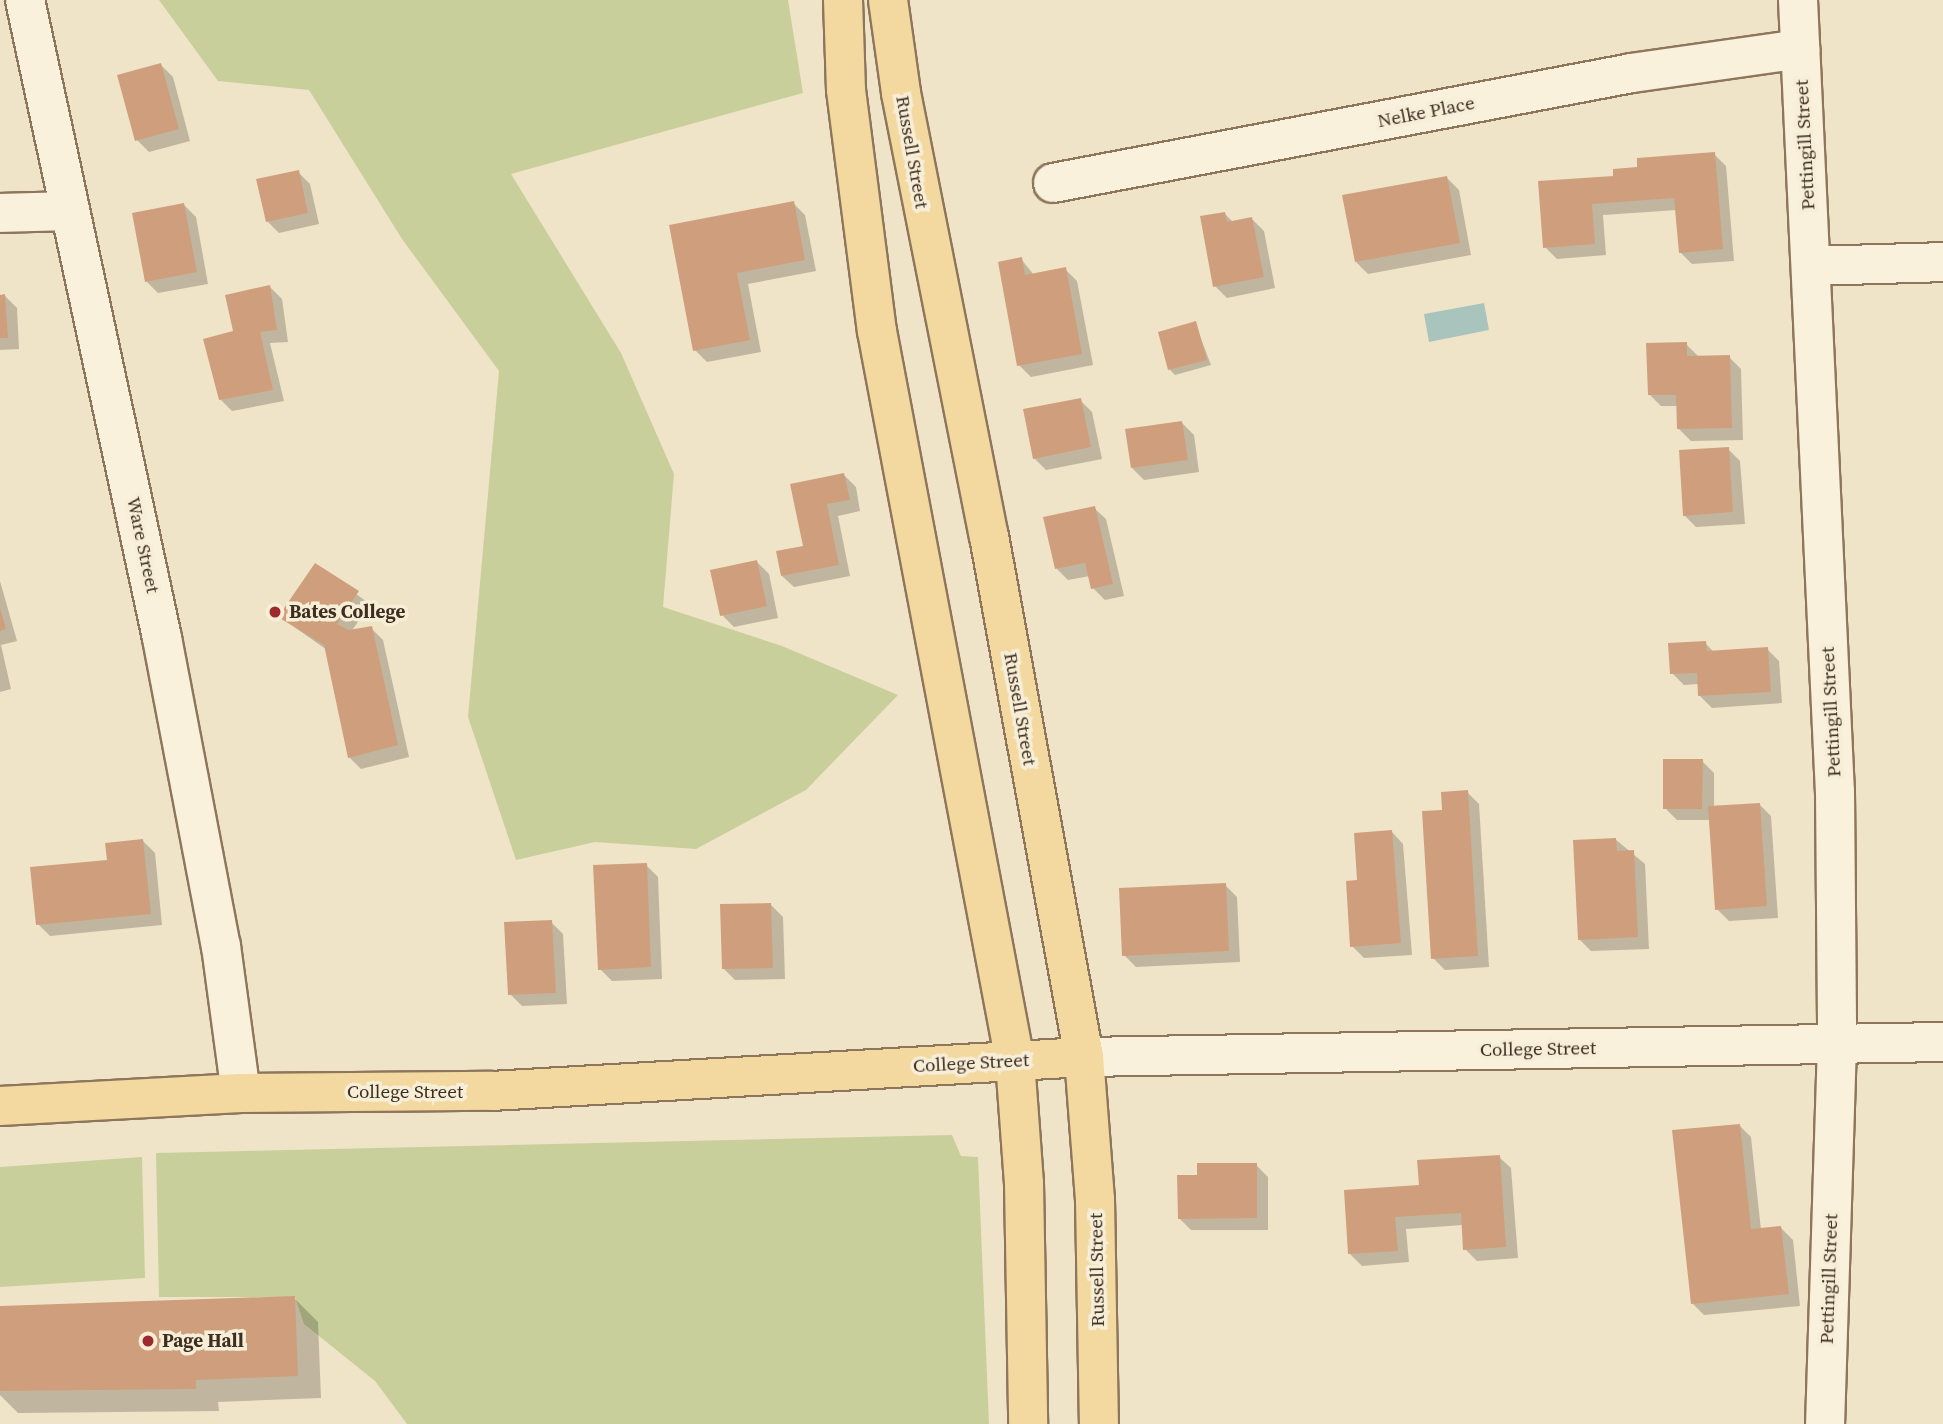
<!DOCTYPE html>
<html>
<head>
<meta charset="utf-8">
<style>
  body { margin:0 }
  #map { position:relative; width:1943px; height:1424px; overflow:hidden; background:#f0e4c8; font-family:"Source Serif 4",serif }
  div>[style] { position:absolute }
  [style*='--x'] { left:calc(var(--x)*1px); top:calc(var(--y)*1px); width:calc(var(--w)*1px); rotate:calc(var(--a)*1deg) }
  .green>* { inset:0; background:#c9cf9b }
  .water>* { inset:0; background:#a9c4bc }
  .shadow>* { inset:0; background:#0003 }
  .building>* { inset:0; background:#cf9f7d }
  .roads { filter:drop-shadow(2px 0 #8d765c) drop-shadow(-2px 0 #8d765c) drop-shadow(0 2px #8d765c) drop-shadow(0 -2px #8d765c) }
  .minor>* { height:38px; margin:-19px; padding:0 19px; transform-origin:19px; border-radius:19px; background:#faf1dc }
  .major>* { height:38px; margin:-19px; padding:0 19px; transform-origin:19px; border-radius:19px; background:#f3d9a0 }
  .dots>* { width:19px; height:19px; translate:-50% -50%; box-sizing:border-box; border:4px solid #f7eed8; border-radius:50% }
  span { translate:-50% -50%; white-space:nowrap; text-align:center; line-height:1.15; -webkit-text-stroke:7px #f7eed8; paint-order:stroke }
  .street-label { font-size:19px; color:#3d2e20 }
  .poi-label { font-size:19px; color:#3d2e20; font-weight:700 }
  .left { translate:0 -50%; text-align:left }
</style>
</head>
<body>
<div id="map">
  <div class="green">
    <div style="clip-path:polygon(159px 0,788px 0,803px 93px,511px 174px,621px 353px,674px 474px,663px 607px,782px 646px,898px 695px,806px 790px,696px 849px,595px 842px,516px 860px,468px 717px,499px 371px,402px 239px,309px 90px,218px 81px)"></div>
    <div style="clip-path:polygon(952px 1135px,961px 1156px,978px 1157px,989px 1424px,407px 1424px,375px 1381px,304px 1324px,295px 1297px,159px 1297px,156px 1153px)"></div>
    <div style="clip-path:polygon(142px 1157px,145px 1278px,0 1287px,0 1167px)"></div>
  </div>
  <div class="water">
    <div style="clip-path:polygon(1484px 303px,1489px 330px,1429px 342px,1424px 314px)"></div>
  </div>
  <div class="shadow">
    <div style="clip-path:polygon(161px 65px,173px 77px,190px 141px,149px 152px,137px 140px)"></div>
    <div style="clip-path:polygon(1714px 154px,1726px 166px,1734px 261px,1692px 264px,1680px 252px,1677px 210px,1603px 215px,1606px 255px,1557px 259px,1545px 247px,1615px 178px)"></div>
    <div style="clip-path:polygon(298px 172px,310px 184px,319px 224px,279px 233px,267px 221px)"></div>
    <div style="clip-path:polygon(1447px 178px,1459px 190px,1471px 255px,1368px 274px,1356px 262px)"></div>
    <div style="clip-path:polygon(793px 203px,805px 215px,816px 271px,748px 284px,761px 352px,707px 362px,695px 350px,671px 226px)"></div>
    <div style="clip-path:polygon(184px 205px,196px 217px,208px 284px,158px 293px,146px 281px)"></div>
    <div style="clip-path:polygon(1224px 213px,1234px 223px,1252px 219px,1264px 231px,1275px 288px,1227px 298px,1215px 286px)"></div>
    <div style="clip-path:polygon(1021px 259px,1034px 275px,1065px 269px,1077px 281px,1093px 365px,1031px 377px,1019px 365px)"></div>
    <div style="clip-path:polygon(270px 287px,282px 299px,288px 342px,270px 343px,284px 401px,232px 411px,220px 399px,235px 332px)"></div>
    <div style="clip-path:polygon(5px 296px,17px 308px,19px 349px,0 350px,0 297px)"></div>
    <div style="clip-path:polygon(1195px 323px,1211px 365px,1175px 375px,1170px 370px)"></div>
    <div style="clip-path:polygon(1686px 344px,1698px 356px,1729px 357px,1741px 369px,1743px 440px,1691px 441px,1679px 429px,1678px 406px,1661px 406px,1649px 394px)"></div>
    <div style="clip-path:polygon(1080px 400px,1092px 412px,1102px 459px,1046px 470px,1034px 458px)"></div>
    <div style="clip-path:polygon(1182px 423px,1194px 435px,1199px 472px,1144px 480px,1132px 468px)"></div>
    <div style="clip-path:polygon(1728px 449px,1740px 461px,1745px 524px,1696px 527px,1684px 515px)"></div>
    <div style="clip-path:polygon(844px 475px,856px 487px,860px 511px,838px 516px,850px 576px,794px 587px,782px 576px,805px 547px,792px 485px)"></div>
    <div style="clip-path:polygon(1094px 508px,1106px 519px,1124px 596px,1105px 600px,1093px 588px,1090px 576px,1068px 580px,1057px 569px)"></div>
    <div style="clip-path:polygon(757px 562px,769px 574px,778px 618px,734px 627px,722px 615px)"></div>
    <div style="clip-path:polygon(316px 565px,370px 604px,351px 632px,371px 628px,383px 640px,409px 757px,361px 769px,349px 757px,327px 650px,280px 617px)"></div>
    <div style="clip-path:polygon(0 581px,17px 641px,1px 645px,11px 689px,0 692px)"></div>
    <div style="clip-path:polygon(1705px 643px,1714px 652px,1767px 649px,1779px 661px,1782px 703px,1712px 708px,1700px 696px,1699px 684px,1684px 685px,1672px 673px)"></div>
    <div style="clip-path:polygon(1702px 761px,1714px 773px,1714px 807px,1759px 804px,1771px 816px,1778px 918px,1729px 921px,1717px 909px,1711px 820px,1677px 820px,1665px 808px)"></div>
    <div style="clip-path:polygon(1467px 792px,1479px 804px,1489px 967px,1445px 970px,1433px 958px,1444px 811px)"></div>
    <div style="clip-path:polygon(1392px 832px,1403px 844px,1412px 955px,1364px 958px,1352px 946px,1359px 882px)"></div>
    <div style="clip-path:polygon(1615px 839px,1645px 864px,1649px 949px,1591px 951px,1579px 939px)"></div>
    <div style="clip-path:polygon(143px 841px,155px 853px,162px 925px,50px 936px,38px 924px,109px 861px)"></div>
    <div style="clip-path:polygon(646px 865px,658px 877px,662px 979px,612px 981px,600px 969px)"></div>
    <div style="clip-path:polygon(1225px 885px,1237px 897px,1240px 962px,1136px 967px,1124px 955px)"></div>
    <div style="clip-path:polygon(771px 905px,783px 917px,785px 979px,735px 980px,723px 968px)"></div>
    <div style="clip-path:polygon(551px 922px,563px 934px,567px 1004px,522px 1006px,510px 994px)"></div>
    <div style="clip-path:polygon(1739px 1125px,1751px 1137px,1761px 1230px,1781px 1228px,1793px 1240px,1800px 1306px,1704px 1315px,1692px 1303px)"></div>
    <div style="clip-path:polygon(1499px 1157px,1511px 1168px,1518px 1258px,1477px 1261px,1465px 1249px,1463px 1225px,1406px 1229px,1409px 1262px,1362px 1266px,1350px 1254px,1421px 1187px)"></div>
    <div style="clip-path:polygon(1256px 1165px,1268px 1177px,1268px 1230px,1191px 1230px,1179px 1218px,1199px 1177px)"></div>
    <div style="clip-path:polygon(294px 1298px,318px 1322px,321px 1398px,218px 1402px,219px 1411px,18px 1413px,0 1395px,0 1308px)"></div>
  </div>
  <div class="building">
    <div style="clip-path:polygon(161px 63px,179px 129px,135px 141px,117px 75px)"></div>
    <div style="clip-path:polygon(1715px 152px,1723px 249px,1679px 253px,1674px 198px,1592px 204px,1595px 244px,1543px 248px,1538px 181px,1613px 176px,1613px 169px,1637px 167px,1637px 158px)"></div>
    <div style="clip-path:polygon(299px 170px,308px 213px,266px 222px,256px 179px)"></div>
    <div style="clip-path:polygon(1447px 176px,1460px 243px,1355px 262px,1342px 195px)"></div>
    <div style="clip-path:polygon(794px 201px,805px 260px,737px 273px,750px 340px,693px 351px,669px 225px)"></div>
    <div style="clip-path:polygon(184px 203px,197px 272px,145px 282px,132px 213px)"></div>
    <div style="clip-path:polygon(1225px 212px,1227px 222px,1252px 217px,1264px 277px,1213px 287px,1200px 216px)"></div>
    <div style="clip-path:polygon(1022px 257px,1025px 275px,1066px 267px,1082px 354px,1017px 366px,998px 262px)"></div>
    <div style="clip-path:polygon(270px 285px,277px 330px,260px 332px,273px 390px,219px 400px,203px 339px,233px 331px,225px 295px)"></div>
    <div style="clip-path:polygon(5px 294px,8px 338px,0 338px,0 295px)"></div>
    <div style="clip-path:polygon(1196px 321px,1207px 360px,1168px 370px,1158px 332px)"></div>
    <div style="clip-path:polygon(1687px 342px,1687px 356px,1730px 355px,1732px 428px,1677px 429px,1676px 395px,1648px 395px,1646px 343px)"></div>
    <div style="clip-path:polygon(1081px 398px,1091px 447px,1033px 459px,1023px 409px)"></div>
    <div style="clip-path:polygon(1182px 421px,1188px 460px,1131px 468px,1125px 429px)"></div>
    <div style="clip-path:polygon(1729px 447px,1733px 512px,1683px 516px,1679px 450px)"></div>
    <div style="clip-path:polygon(844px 473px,850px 500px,827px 504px,839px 565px,781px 576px,776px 551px,803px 546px,790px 484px)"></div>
    <div style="clip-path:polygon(1095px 506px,1113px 584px,1091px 589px,1085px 563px,1055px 569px,1043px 517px)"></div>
    <div style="clip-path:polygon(757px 560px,767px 606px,720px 616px,710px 570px)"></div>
    <div style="clip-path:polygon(315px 563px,359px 591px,337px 624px,349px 630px,372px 626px,398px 745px,348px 758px,324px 645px,278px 617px)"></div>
    <div style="clip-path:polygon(0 608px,6px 629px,0 631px)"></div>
    <div style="clip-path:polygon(1706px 641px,1707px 651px,1768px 647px,1771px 692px,1698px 696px,1697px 673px,1670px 674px,1668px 643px)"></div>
    <div style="clip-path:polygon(1663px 759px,1703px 759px,1702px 809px,1663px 809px)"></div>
    <div style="clip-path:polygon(1468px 790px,1478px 956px,1431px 959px,1422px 811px,1442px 810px,1441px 792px)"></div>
    <div style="clip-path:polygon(1760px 803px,1767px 906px,1715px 910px,1708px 806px)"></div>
    <div style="clip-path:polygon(1392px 830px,1401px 943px,1350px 947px,1346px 881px,1357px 880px,1354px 833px)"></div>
    <div style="clip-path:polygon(1616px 838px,1617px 851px,1634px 850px,1638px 937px,1578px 940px,1573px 840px)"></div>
    <div style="clip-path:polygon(143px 839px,151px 914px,36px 925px,30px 867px,107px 860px,105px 843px)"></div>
    <div style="clip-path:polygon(647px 863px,651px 967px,598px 970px,593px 865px)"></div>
    <div style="clip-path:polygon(1226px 883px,1229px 951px,1122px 956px,1119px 888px)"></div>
    <div style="clip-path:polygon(771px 903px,773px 968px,722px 969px,720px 904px)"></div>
    <div style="clip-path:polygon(552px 920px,556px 993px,508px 995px,504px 922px)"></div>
    <div style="clip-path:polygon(1740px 1124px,1751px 1229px,1781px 1226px,1789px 1294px,1691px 1304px,1672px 1130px)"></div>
    <div style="clip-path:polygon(1500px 1155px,1506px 1247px,1463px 1250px,1461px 1213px,1395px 1217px,1398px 1251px,1348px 1254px,1344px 1190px,1419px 1185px,1417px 1160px)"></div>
    <div style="clip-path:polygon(1197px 1163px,1257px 1163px,1257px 1218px,1178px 1219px,1177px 1175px,1197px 1175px)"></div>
    <div style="clip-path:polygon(295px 1296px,298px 1376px,196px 1380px,196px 1389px,0 1391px,0 1306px)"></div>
  </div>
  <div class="roads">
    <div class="minor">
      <div style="--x:25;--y:0;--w:653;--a:77.88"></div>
      <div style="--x:162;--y:638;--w:314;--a:79.2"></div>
      <div style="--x:221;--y:946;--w:148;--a:82.3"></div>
      <div style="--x:1798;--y:0;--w:793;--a:87.33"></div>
      <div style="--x:1835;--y:792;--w:252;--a:89.5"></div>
      <div style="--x:1837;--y:1044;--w:380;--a:91.8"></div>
      <div style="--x:1053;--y:183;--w:589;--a:-10.76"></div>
      <div style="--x:1632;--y:73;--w:170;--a:-8.1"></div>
      <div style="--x:0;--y:213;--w:70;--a:-1.6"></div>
      <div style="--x:1812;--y:266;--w:131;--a:-1.7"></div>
      <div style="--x:1084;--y:1057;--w:859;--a:-1"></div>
    </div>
    <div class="major">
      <div style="--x:843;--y:0;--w:90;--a:88.1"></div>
      <div style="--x:846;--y:90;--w:243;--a:82.7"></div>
      <div style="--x:877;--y:331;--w:743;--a:79.3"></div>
      <div style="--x:1015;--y:1061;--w:122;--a:85.8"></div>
      <div style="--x:1024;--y:1183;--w:241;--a:89"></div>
      <div style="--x:888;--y:0;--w:94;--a:82"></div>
      <div style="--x:901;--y:93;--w:452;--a:78.8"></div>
      <div style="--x:989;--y:536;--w:530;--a:79.67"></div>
      <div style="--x:1084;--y:1057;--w:142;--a:85.6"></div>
      <div style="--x:1095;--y:1199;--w:225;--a:89"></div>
      <div style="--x:0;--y:1106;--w:241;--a:-3.1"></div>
      <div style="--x:241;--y:1093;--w:250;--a:-0.5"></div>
      <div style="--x:491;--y:1091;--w:594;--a:-3.28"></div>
    </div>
  </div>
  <div class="dots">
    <div style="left:275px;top:612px;background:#9e2a2b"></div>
    <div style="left:148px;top:1341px;background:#9e2a2b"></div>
  </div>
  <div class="street-label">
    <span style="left:1426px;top:112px;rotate:-11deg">Nelke Place</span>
    <span style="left:1805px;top:145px;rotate:-93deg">Pettingill Street</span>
    <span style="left:912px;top:152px;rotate:80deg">Russell Street</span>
    <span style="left:143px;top:545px;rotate:78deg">Ware Street</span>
    <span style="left:1020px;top:709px;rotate:80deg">Russell Street</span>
    <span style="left:1831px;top:712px;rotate:-93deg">Pettingill Street</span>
    <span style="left:1538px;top:1049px;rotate:-1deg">College Street</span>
    <span style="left:971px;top:1063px;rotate:-3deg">College Street</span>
    <span style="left:405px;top:1092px">College Street</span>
    <span style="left:1097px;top:1270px;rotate:-91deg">Russell Street</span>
    <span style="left:1829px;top:1279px;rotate:-88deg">Pettingill Street</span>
  </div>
  <div class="poi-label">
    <span class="left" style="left:289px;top:612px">Bates College</span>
    <span class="left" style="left:162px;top:1341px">Page Hall</span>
  </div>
</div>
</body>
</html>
